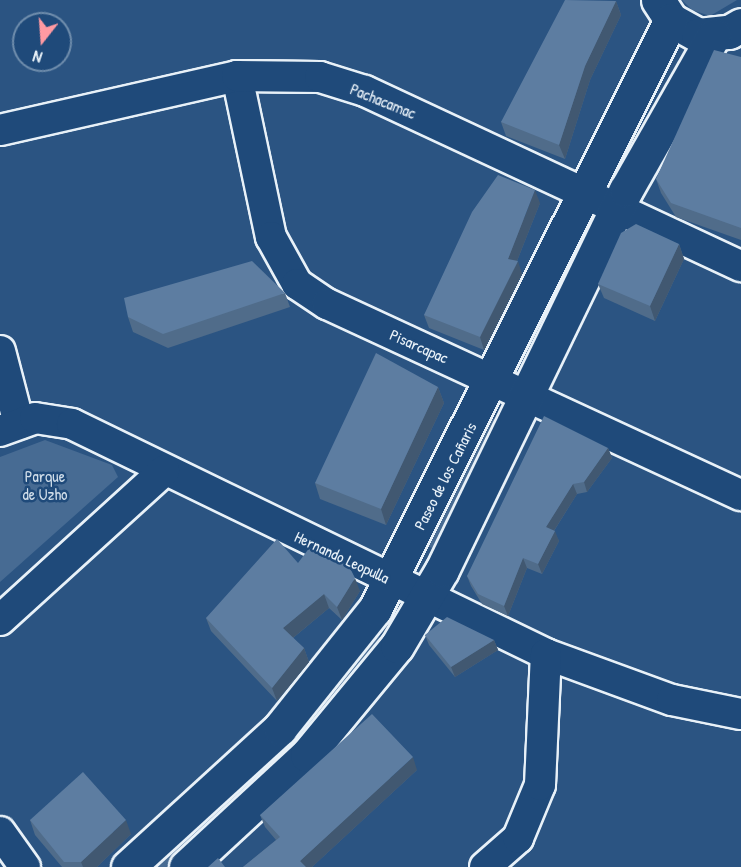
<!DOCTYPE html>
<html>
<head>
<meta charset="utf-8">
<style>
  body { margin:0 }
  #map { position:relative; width:741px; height:867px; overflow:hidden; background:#2b5482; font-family:"Patrick Hand",sans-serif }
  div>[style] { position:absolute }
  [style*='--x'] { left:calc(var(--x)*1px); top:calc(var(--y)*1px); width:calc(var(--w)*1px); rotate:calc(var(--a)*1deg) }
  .green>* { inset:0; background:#476b93 }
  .roads { filter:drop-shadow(2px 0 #e8f1f8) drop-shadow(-2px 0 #e8f1f8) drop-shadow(0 2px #e8f1f8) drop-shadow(0 -2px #e8f1f8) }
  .minor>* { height:30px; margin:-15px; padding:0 15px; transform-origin:15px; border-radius:15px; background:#1f4a7a }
  .major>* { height:33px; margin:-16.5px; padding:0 16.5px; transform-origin:16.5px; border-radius:16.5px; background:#1f4a7a }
  .wall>* { inset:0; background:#506c8a }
  .shaded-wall>* { inset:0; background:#415871 }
  .building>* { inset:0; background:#5d7da1 }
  span { translate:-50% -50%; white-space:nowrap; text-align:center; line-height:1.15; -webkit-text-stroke:5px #1f4a7a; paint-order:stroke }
  .street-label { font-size:16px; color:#e8f1f8 }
  .park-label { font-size:16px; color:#d0dde9 }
  .north { position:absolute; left:12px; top:12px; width:60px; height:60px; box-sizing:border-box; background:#1f4a7a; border:2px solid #6f8dac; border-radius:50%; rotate:197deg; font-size:16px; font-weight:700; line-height:24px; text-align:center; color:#e8f1f8 }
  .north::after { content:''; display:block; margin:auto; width:21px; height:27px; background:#ff9aa2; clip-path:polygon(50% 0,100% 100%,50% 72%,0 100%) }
</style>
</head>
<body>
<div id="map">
  <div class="green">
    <div style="clip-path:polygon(682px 0,737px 0,710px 16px,692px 10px)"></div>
    <div style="clip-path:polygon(478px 412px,510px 426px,449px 555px,413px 540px)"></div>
    <div style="clip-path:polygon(45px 440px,112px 465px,118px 477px,0 582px,0 457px)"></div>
    <div style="clip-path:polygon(362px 629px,397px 646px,186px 867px,128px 867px)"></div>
  </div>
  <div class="roads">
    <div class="minor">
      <div style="--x:237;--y:76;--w:165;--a:78.1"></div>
      <div style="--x:271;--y:237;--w:54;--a:61"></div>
      <div style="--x:297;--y:284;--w:36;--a:34"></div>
      <div style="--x:327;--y:304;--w:456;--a:24.8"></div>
      <div style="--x:0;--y:130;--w:243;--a:-12.8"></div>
      <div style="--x:237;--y:76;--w:83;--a:0.7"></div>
      <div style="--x:320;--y:77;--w:47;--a:17.3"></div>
      <div style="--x:365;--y:91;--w:415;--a:25"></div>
      <div style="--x:0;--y:351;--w:75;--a:75.4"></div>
      <div style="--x:0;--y:431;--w:37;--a:-20"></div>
      <div style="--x:35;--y:418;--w:37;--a:9"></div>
      <div style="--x:72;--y:424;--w:527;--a:25.88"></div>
      <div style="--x:546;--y:654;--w:134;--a:20.1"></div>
      <div style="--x:672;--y:700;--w:70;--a:11.5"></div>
      <div style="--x:0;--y:620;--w:222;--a:-42.3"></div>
      <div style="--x:0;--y:832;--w:43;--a:54.5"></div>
      <div style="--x:485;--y:867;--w:44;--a:-41.3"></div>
      <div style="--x:518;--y:838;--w:57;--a:-67.5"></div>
      <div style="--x:540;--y:785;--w:131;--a:-87.4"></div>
    </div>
    <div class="major">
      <div style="--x:658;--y:0;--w:24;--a:57"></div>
      <div style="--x:671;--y:20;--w:31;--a:29"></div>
      <div style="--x:698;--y:35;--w:31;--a:-6"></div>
      <div style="--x:729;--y:32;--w:14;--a:-30"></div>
      <div style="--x:128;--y:867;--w:206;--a:-42.4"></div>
      <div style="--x:280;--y:728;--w:152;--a:-51.4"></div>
      <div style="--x:375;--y:609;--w:659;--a:-63.32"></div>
      <div style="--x:186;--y:867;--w:165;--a:-42.8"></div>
      <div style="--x:307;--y:755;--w:141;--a:-50.5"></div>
      <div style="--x:397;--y:646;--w:88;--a:-59.4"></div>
      <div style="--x:442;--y:570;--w:422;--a:-64.2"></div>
      <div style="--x:626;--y:190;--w:178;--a:-60.4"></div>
    </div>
  </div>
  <div class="wall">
    <div style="clip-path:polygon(616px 1px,621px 15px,590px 80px,565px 159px,506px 136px,501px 122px)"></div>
    <div style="clip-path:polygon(741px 57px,741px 240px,676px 217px,661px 193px,656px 179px)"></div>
    <div style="clip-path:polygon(540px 203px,517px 261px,522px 274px,484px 350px,429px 328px,424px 315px)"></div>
    <div style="clip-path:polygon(679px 244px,684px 259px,655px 321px,604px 298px,598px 284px)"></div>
    <div style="clip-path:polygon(285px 293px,290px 307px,168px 348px,133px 332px,128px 317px)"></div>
    <div style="clip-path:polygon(438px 387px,444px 403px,386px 525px,320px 499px,315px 483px)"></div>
    <div style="clip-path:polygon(608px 448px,612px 458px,587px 492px,577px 494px,554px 531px,559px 541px,542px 574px,527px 568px,508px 616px,482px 604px,471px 586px,467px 576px)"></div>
    <div style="clip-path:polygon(298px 563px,360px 591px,342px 620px,329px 608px,293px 638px,304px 648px,309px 662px,277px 701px,211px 631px,206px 618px)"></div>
    <div style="clip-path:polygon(425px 635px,494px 640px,498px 650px,455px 677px,429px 645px)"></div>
    <div style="clip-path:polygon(417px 770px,312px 867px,243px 867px,276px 840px,265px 827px,260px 815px)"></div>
    <div style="clip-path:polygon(30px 820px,131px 834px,97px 867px,62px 867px,35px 835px)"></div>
  </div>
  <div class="shaded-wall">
    <div style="clip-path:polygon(616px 1px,621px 15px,590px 80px,565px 159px,559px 145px,585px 66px)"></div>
    <div style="clip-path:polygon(535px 190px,540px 203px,513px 271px,518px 261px,522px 274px,484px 350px,480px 337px,508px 259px)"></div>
    <div style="clip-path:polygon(679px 244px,684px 259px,655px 321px,650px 306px)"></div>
    <div style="clip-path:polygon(438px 387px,444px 403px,386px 525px,381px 509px)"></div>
    <div style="clip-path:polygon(608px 448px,612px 458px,587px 492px,584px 482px)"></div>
    <div style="clip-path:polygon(573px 484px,577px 494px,550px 537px,546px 527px)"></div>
    <div style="clip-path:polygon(555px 531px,559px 541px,542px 574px,538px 564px)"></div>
    <div style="clip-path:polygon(523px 558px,527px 568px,508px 616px,504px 606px)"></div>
    <div style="clip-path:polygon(355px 578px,360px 591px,342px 620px,337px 607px)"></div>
    <div style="clip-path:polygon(324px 594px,329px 608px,288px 642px,283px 628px)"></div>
    <div style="clip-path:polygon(494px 640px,498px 650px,455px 677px,451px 667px)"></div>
    <div style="clip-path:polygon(304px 648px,309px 662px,277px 701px,272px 688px)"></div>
    <div style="clip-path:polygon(413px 757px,417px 770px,312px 867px,302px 867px,300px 861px)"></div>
    <div style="clip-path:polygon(126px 820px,131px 834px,97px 867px,83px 867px,81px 862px)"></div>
  </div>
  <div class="building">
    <div style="clip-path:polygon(565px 0,616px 1px,585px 66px,559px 145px,501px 122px)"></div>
    <div style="clip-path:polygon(714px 50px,741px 57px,741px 228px,671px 203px,656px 179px)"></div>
    <div style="clip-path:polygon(498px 175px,535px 190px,508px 259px,518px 261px,480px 337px,424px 315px,472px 212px)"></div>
    <div style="clip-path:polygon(636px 224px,679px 244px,650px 306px,598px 284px,621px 233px)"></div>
    <div style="clip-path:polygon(252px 261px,285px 293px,163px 334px,128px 317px,124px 298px)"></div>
    <div style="clip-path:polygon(376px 353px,438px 387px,381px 509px,315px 483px)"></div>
    <div style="clip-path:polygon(544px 416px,608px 448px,584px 482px,573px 484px,546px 527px,555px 531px,538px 564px,523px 558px,504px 606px,478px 594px,467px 576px)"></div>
    <div style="clip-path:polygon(277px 539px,298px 563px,310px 547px,349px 566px,355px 578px,337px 607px,324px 594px,283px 628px,304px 648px,272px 688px,206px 618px)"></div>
    <div style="clip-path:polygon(447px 617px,494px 640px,451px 667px,425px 635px)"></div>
    <div style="clip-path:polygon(372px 714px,413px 757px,300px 861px,306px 867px,243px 867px,280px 837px,260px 815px)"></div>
    <div style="clip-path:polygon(83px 772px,126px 820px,81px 862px,64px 862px,30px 820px)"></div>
    <div style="clip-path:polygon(218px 858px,225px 867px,208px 867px)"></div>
  </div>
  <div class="street-label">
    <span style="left:383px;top:101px;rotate:22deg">Pachacamac</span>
    <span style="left:419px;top:346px;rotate:24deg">Pisarcapac</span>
    <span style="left:445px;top:476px;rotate:-63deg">Paseo de los Cañaris</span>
    <span style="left:342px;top:557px;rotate:25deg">Hernando Leopulla</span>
  </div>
  <div class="park-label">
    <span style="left:45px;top:485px">Parque<br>de Uzho</span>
  </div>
  <div class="north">N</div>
</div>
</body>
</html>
